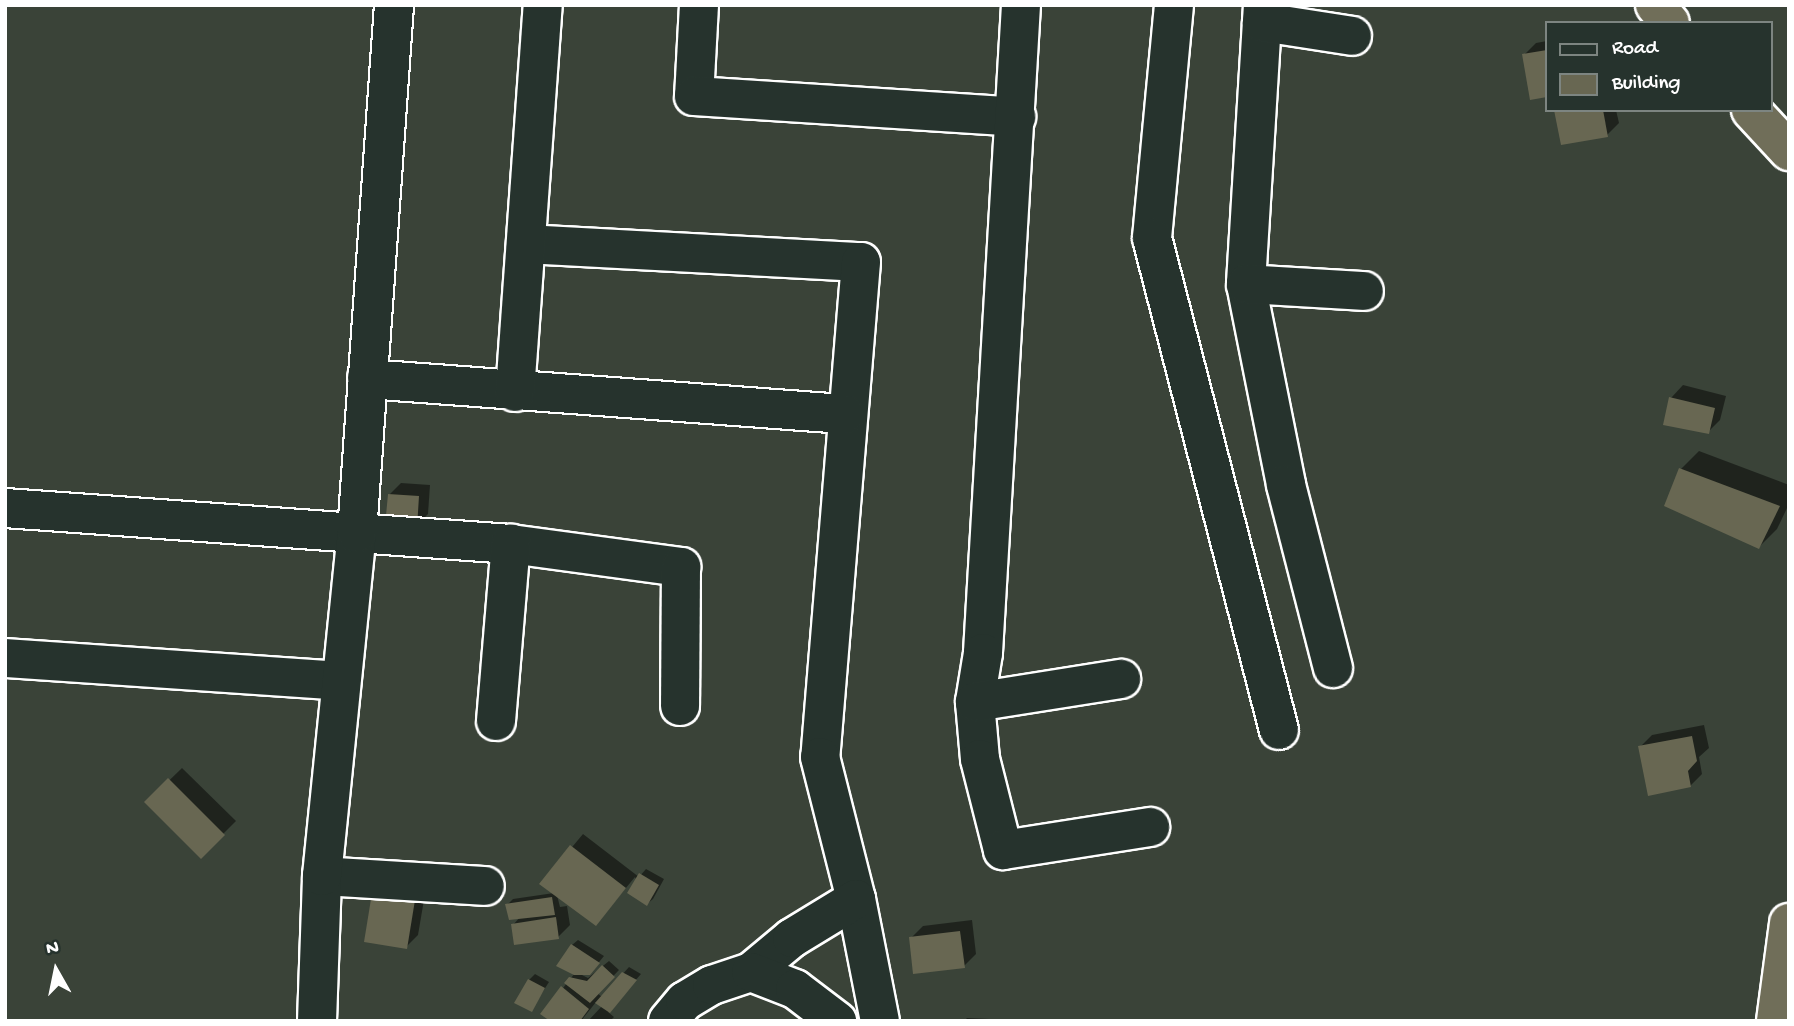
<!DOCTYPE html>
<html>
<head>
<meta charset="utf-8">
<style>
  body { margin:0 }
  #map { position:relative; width:1794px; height:1026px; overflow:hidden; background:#3a4338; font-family:"Gochi Hand",sans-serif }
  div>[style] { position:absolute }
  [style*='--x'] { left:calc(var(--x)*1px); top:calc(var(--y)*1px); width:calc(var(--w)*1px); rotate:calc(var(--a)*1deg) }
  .shadow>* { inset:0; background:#0007 }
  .building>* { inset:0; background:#686752 }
  .roads { filter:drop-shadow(2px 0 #fff) drop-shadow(-2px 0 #fff) drop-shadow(0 2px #fff) drop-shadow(0 -2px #fff) }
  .minor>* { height:38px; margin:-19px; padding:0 19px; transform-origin:19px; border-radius:19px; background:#26332d }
  .highway>* { height:38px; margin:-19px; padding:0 19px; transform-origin:19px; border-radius:19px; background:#706e59 }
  span { translate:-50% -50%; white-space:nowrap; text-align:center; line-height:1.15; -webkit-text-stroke:7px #26332d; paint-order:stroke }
  .frame { position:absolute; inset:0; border:7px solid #fff; pointer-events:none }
  .legend { position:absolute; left:1545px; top:21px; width:228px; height:91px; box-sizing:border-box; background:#26332d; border:2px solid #7d8581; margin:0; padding:9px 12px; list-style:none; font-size:21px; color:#fff }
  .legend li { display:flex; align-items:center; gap:14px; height:35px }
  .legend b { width:35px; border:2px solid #7d8581 }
  .north { position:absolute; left:21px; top:935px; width:70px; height:70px; -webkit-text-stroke:5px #26332d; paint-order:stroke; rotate:351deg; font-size:19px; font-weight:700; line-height:28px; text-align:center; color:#fff }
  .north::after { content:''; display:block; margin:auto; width:24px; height:32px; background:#fff; clip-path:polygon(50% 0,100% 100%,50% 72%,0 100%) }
</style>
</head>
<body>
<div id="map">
  <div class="shadow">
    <div style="clip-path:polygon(1547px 41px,1547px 95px,1531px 98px,1524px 55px,1536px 43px)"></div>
    <div style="clip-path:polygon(1556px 110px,1616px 110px,1619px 123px,1607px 135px)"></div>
    <div style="clip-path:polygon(1683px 385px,1726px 396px,1720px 420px,1708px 432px,1671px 398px)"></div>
    <div style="clip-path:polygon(1699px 451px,1789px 485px,1789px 504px,1777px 529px,1759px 547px,1681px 469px)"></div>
    <div style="clip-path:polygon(401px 483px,430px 485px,428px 514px,416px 526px,389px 495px)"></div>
    <div style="clip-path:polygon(1704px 725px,1709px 748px,1699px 757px,1702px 774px,1690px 786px,1640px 747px,1652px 735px)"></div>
    <div style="clip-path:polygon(182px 768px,236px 821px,201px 856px,147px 802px)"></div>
    <div style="clip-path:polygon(583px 834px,639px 877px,646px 869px,664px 879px,653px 899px,647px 904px,635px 877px,596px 924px,557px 895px,560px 907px,567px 906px,570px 925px,558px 937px,513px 925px,520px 917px,507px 905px,513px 899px,554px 893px,542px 883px)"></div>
    <div style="clip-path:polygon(426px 888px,418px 935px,406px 947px,366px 941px)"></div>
    <div style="clip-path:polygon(972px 920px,976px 954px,964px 966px,911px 938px,923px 926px)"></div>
    <div style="clip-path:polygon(578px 940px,604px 956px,595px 967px,578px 973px,588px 978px,609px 961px,619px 970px,597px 993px,602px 997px,629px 967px,641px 974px,608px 1012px,614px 1017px,610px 1021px,588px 1021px,602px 1006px,596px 1002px,581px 1021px,553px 1021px,543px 1013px,575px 973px,572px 945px)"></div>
    <div style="clip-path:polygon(535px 974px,549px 982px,531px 1010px,529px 980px)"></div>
    <div style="clip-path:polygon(967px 1018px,1013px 1020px,1013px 1021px,964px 1021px)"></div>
  </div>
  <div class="building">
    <div style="clip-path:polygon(1547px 50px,1547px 97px,1530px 100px,1522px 54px)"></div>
    <div style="clip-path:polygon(1554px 110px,1603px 110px,1608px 137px,1561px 145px)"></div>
    <div style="clip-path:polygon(1669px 397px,1715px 408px,1709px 434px,1663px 425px)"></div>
    <div style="clip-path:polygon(1679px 468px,1780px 506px,1759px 549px,1664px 506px)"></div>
    <div style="clip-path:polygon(388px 494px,419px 496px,417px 528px,385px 526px)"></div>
    <div style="clip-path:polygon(1692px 736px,1697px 761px,1688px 771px,1691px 787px,1648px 796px,1638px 746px)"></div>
    <div style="clip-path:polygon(168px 778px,225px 835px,201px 859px,144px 802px)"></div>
    <div style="clip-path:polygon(570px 845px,626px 888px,596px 926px,539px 884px)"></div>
    <div style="clip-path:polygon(639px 873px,659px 885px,647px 906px,627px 893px)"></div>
    <div style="clip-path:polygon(372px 893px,415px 900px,407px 949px,364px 942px)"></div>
    <div style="clip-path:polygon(552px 897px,555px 915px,509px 920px,505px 904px)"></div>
    <div style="clip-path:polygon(556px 917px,559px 939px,514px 945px,511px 924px)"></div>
    <div style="clip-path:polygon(960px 931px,965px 968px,913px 974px,909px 937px)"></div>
    <div style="clip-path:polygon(571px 944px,600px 963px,590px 975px,574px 975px,556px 966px)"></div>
    <div style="clip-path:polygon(602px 965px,615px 977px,590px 1003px,564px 983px,569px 977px,587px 981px)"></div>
    <div style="clip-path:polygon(622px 972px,637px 980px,610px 1013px,595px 1003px)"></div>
    <div style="clip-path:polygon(528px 979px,545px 988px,532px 1012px,514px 1003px)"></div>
    <div style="clip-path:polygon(561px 986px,589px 1009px,580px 1021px,550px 1021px,540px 1014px)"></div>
  </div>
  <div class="roads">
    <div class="minor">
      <div style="--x:699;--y:5;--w:91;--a:93.1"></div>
      <div style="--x:694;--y:96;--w:323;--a:3.7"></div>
      <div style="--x:1021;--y:5;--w:649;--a:93.36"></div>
      <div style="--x:983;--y:653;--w:50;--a:99.3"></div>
      <div style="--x:975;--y:702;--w:57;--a:85"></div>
      <div style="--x:980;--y:759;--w:94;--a:75.8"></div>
      <div style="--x:1003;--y:850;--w:149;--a:-8.9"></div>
      <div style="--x:1174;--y:5;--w:234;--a:95.4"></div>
      <div style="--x:1152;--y:238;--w:508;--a:75.53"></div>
      <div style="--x:1263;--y:5;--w:280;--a:93.5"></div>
      <div style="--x:1246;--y:284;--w:205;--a:78.7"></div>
      <div style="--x:1286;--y:485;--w:189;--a:75.6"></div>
      <div style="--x:1262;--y:22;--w:91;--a:8.8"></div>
      <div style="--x:526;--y:244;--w:335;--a:3.1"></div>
      <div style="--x:861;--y:262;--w:497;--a:94.7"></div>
      <div style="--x:820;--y:757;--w:146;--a:75.8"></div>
      <div style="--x:856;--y:899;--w:124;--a:78.9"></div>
      <div style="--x:1246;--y:284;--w:118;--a:3.4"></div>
      <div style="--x:367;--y:379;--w:479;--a:4.2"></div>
      <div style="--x:515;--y:392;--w:388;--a:-85.9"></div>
      <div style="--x:5;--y:508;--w:507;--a:4.07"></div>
      <div style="--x:511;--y:544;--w:172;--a:7.7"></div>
      <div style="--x:681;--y:567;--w:139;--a:90.4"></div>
      <div style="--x:5;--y:658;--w:336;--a:3.9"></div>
      <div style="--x:975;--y:702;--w:148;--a:-9"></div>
      <div style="--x:496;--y:721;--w:178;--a:-85.2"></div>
      <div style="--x:322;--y:876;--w:163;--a:3.5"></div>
      <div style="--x:751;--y:972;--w:53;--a:-39.7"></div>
      <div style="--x:792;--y:938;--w:75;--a:-31.4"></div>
      <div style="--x:317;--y:1021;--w:145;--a:-88"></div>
      <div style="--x:322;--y:876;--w:345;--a:-84.2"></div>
      <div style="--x:357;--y:533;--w:529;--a:-85.99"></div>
      <div style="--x:668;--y:1021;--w:26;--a:-50"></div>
      <div style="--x:685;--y:1001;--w:31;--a:-31"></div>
      <div style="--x:712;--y:985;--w:41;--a:-18.4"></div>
      <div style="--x:751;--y:972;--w:47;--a:21.1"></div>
      <div style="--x:795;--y:989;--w:53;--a:37.3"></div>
    </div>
    <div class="highway">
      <div style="--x:1655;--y:5;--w:23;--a:50"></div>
      <div style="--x:1751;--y:110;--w:56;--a:47.2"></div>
      <div style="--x:1776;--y:1021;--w:99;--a:-82.4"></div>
    </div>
  </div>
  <div class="frame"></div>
  <ul class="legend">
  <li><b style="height:9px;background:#26332d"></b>Road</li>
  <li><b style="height:19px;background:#686752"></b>Building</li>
  </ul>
  <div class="north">N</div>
</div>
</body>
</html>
